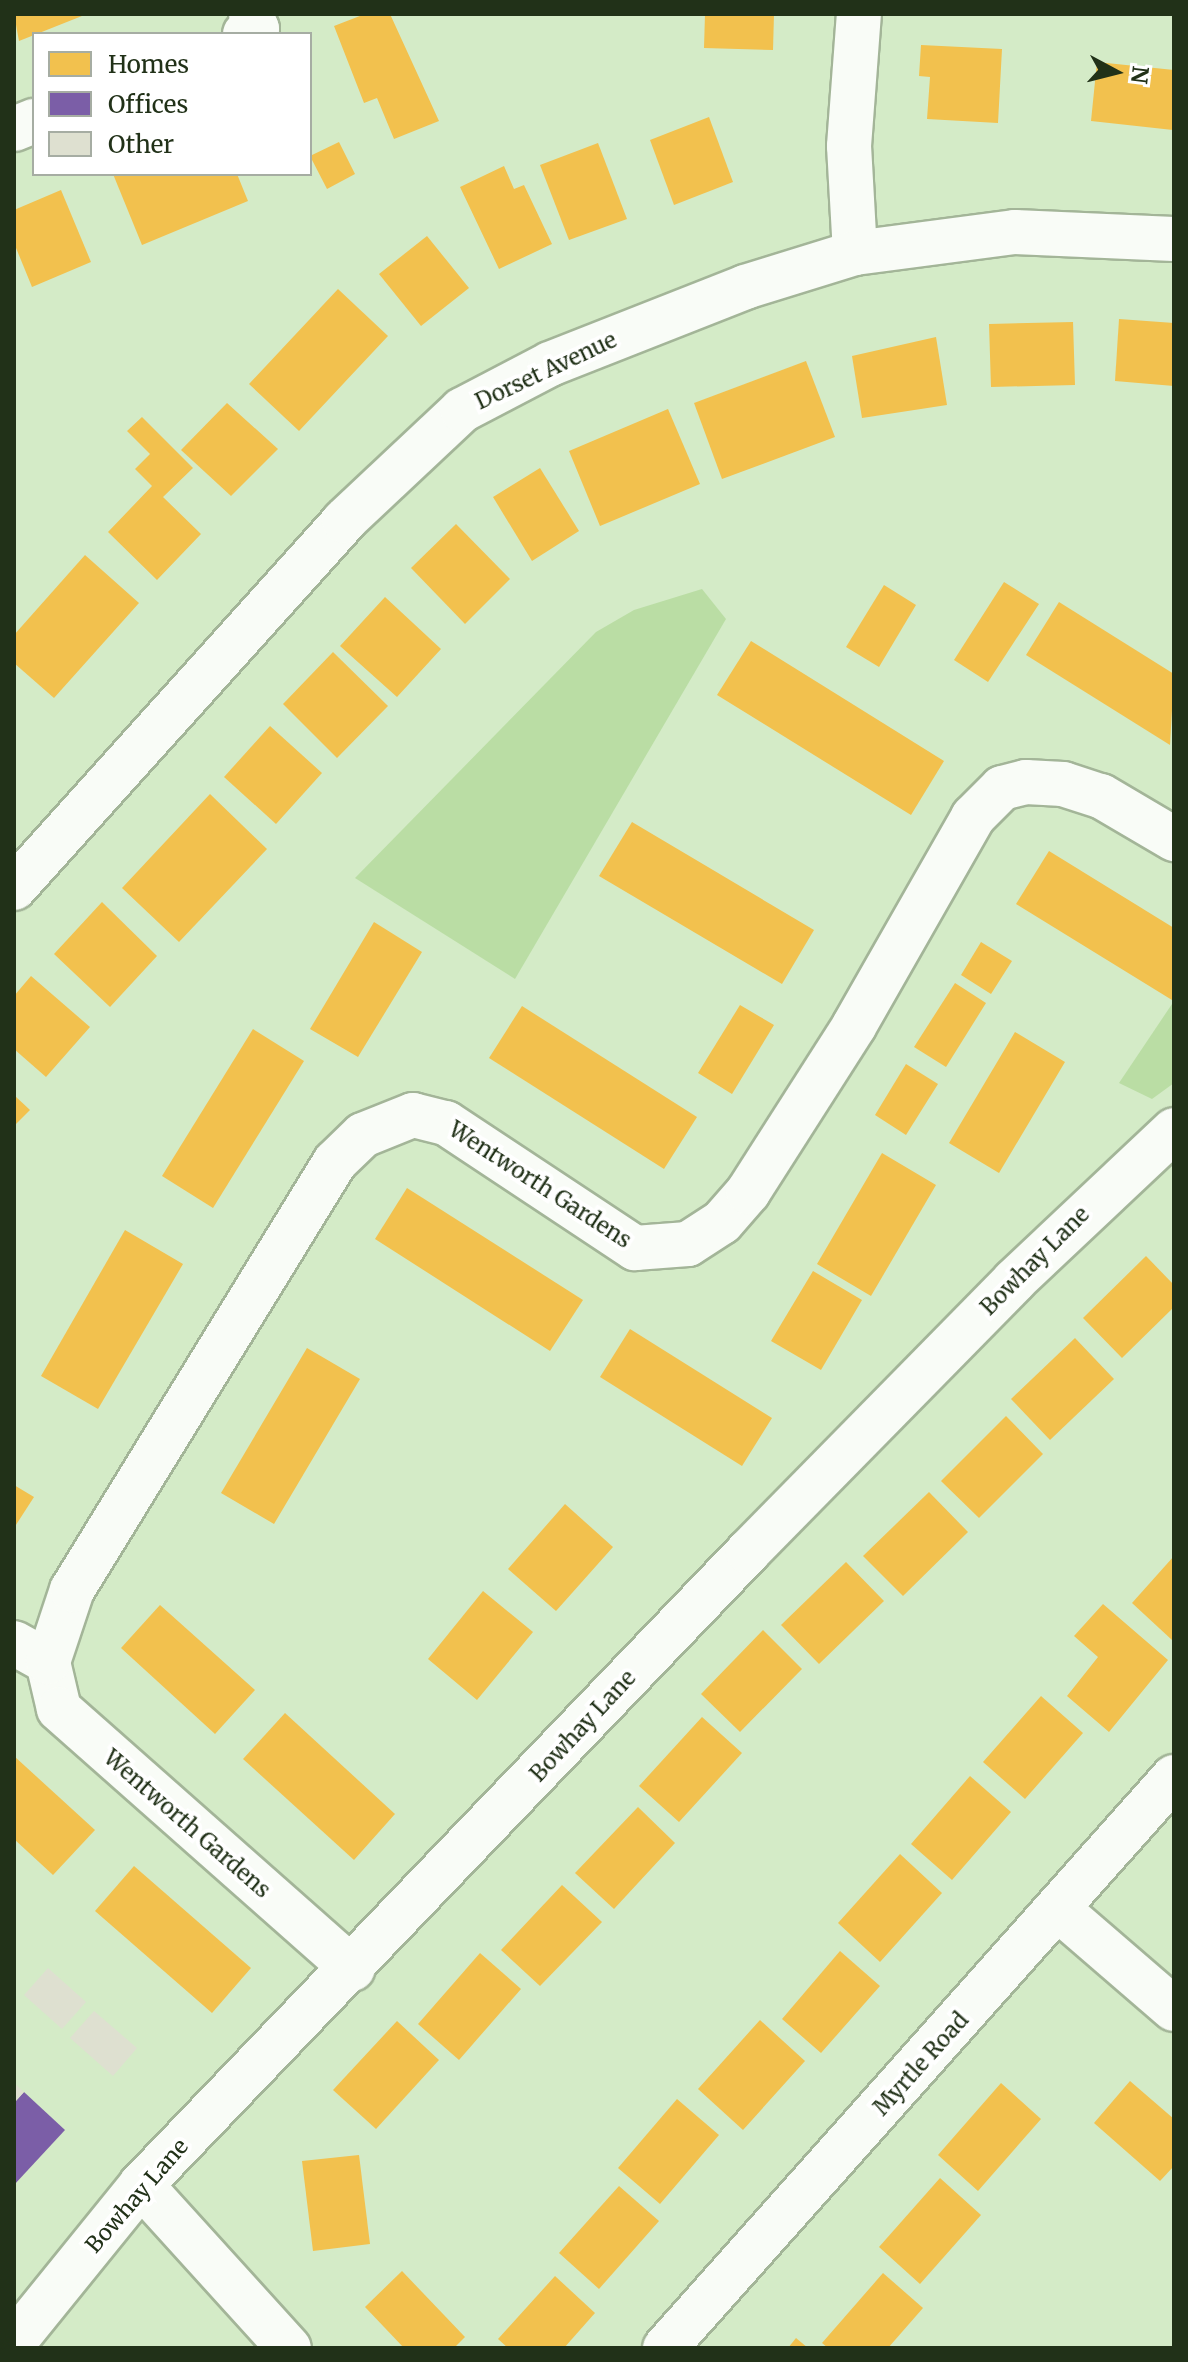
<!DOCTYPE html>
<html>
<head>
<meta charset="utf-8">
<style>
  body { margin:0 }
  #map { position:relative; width:1188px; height:2362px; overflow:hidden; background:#d4ebc7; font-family:Merriweather,serif }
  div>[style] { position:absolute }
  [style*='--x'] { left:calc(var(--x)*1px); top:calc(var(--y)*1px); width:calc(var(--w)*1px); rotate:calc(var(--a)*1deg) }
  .green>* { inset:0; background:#badda4 }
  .homes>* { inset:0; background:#f2c14e }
  .offices>* { inset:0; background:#7b5ea7 }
  .building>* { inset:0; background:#dee0d0 }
  .roads { filter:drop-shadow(2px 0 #a3b598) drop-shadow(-2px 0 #a3b598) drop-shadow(0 2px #a3b598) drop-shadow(0 -2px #a3b598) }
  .street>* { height:44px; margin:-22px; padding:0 22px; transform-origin:22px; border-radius:22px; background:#f9fcf7 }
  span { translate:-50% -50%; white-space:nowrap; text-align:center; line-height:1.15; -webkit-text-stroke:8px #fff; paint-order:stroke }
  .street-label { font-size:22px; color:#213118 }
  .frame { position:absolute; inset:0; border:16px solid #213118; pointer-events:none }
  .legend { position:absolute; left:32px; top:32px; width:280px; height:144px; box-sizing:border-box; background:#fff; border:2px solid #a6ada3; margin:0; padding:10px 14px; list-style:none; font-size:24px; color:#213118 }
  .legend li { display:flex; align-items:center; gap:16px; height:40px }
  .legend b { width:40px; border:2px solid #a6ada3 }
  .north { position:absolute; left:1076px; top:32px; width:80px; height:80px; -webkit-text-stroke:6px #fff; paint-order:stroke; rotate:97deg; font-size:22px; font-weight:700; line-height:32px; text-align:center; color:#213118 }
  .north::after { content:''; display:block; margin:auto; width:28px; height:36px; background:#213118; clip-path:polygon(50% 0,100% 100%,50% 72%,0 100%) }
</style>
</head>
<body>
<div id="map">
  <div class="green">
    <div style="clip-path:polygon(702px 589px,726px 619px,515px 979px,355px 878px,596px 632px,634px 610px)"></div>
    <div style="clip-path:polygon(1174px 1001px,1174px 1083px,1152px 1099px,1119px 1083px)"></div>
  </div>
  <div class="homes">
    <div style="clip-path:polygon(14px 14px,87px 14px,19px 41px)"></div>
    <div style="clip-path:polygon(365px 14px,390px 14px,439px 121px,394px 139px,377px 98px,364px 103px,334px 26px)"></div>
    <div style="clip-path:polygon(705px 14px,774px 14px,773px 50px,704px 48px)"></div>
    <div style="clip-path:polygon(921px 45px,1002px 49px,998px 123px,927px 119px,930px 77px,919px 76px)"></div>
    <div style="clip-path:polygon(1097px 62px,1174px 70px,1173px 130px,1091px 121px)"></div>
    <div style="clip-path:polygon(709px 117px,733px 182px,674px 205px,650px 140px)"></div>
    <div style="clip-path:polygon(339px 142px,355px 174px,327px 189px,310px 156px)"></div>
    <div style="clip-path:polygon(598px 143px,627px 219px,569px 240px,540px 165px)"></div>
    <div style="clip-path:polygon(504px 166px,514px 189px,524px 185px,552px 244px,499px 269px,460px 187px)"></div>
    <div style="clip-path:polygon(113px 174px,237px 174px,248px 201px,142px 245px)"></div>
    <div style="clip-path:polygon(61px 190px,91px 262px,32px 287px,14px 243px,14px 210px)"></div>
    <div style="clip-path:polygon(427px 236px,469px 288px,421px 326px,379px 274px)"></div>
    <div style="clip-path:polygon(338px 289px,388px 336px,299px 431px,249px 384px)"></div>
    <div style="clip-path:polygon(1119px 319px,1174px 323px,1174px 386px,1115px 381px)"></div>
    <div style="clip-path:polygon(1073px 322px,1075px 385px,991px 387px,989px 324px)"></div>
    <div style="clip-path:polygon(936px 337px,947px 405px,862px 418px,852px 356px)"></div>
    <div style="clip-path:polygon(806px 361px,835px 437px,722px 479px,694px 403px)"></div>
    <div style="clip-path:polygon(227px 403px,278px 449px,231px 496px,181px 450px)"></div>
    <div style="clip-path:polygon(668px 409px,700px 484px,600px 526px,569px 451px)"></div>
    <div style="clip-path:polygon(142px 417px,193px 468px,163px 497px,201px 534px,157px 580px,108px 532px,152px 486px,135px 469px,150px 454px,127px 431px)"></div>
    <div style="clip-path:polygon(540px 468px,579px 531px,532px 561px,493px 497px)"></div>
    <div style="clip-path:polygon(456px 524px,510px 579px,465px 624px,411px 568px)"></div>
    <div style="clip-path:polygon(85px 555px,139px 603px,54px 698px,14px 663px,14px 635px)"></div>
    <div style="clip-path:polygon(1004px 582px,1039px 604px,988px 682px,954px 660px)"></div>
    <div style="clip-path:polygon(884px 585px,916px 605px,879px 667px,846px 647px)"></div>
    <div style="clip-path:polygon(385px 597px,441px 649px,397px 697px,340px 646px)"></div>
    <div style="clip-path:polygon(1059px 602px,1174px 674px,1170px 745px,1026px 655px)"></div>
    <div style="clip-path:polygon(751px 641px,944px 761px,911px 815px,717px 695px)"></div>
    <div style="clip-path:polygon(333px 652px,388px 706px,337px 758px,283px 704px)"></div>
    <div style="clip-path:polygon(270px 726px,322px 773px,276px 824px,224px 777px)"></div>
    <div style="clip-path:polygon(210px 794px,267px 849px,179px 942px,122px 888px)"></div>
    <div style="clip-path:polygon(632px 822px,814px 930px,782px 984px,599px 876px)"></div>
    <div style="clip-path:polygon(1049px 851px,1174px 928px,1172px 1000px,1016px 904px)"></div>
    <div style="clip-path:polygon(102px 902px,157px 956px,110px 1007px,54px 954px)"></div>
    <div style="clip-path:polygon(374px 922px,422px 952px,358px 1057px,310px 1029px)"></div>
    <div style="clip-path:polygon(981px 942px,1012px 961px,991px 994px,961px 975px)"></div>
    <div style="clip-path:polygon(31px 976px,90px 1027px,46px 1077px,14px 1049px,14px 996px)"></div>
    <div style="clip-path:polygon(955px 983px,986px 1003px,946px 1067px,914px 1047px)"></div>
    <div style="clip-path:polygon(740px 1005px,774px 1025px,732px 1094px,698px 1073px)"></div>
    <div style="clip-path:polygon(522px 1006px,697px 1117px,664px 1169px,489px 1058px)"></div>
    <div style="clip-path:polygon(253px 1029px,304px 1061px,213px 1208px,162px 1176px)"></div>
    <div style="clip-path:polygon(1015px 1032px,1065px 1062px,999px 1173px,949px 1143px)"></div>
    <div style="clip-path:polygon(906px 1064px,938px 1084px,906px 1135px,875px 1115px)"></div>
    <div style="clip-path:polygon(14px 1095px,30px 1110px,14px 1126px)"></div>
    <div style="clip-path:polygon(882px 1153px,936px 1185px,871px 1296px,817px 1264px)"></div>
    <div style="clip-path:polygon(407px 1188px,583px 1300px,550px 1351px,375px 1239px)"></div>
    <div style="clip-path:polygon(125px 1230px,183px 1264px,98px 1409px,41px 1376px)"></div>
    <div style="clip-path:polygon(1146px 1256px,1174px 1285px,1174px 1307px,1122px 1358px,1083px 1318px)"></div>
    <div style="clip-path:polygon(813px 1271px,862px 1300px,821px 1370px,771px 1341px)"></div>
    <div style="clip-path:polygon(630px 1329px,772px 1418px,742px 1466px,600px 1377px)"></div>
    <div style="clip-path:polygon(1075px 1338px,1114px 1379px,1050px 1440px,1011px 1399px)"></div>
    <div style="clip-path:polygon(307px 1348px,360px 1379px,274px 1524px,221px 1493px)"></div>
    <div style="clip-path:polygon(1006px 1416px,1043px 1454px,979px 1518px,941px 1481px)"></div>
    <div style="clip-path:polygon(14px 1485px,34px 1497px,14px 1528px)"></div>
    <div style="clip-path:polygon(929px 1492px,968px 1532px,903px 1596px,863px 1556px)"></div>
    <div style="clip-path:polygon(565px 1504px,613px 1547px,556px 1611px,508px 1569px)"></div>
    <div style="clip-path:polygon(1174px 1556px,1174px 1638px,1172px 1640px,1132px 1603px)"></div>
    <div style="clip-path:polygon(846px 1562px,884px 1601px,819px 1664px,781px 1625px)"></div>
    <div style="clip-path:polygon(483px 1591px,533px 1632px,477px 1700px,428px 1659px)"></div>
    <div style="clip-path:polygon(1103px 1604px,1168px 1660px,1109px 1732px,1067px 1696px,1098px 1657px,1074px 1636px)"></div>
    <div style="clip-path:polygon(160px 1605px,255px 1690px,215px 1734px,121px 1648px)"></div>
    <div style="clip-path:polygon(763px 1630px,802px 1669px,740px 1732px,701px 1694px)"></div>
    <div style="clip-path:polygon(1041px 1696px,1083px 1733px,1025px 1799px,983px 1762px)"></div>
    <div style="clip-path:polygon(285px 1713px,395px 1814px,354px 1860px,243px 1759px)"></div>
    <div style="clip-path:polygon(702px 1717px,742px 1753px,679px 1822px,639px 1786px)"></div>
    <div style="clip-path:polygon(14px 1756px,95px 1830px,53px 1875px,14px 1839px)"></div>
    <div style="clip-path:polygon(970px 1776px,1011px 1812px,952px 1880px,911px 1844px)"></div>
    <div style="clip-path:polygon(638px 1807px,675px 1843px,614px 1909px,575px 1873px)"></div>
    <div style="clip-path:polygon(900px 1854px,942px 1893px,880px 1962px,838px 1923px)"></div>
    <div style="clip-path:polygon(134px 1866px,251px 1968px,212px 2013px,95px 1911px)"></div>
    <div style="clip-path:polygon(562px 1885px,602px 1922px,540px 1986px,501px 1950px)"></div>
    <div style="clip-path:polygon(840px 1951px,880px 1986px,821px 2053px,782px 2019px)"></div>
    <div style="clip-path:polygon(480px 1953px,521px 1989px,459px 2060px,418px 2024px)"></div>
    <div style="clip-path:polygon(760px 2020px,805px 2061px,743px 2130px,698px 2089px)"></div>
    <div style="clip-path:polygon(397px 2021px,439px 2060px,376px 2129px,333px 2090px)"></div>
    <div style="clip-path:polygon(1130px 2081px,1174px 2119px,1174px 2166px,1160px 2181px,1094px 2123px)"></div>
    <div style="clip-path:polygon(1001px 2083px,1041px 2119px,978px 2191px,938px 2155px)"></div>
    <div style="clip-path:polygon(677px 2099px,719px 2135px,660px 2204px,618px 2168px)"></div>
    <div style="clip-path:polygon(359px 2155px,370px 2244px,313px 2251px,302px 2161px)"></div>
    <div style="clip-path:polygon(940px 2178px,981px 2215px,920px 2284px,879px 2247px)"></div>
    <div style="clip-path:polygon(619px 2186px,659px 2221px,599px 2289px,559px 2253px)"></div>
    <div style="clip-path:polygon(402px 2271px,465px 2337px,454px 2348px,404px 2348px,365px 2307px)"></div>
    <div style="clip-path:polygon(883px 2273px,923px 2308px,888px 2348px,828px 2348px,822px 2343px)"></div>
    <div style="clip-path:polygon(555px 2276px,595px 2313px,564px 2348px,508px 2348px,498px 2339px)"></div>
    <div style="clip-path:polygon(796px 2338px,808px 2348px,788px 2348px)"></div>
  </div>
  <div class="offices">
    <div style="clip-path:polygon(24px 2092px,65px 2130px,14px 2185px,14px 2103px)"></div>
  </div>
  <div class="building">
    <div style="clip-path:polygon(48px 1968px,86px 2002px,62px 2029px,24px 1995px)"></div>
    <div style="clip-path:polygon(94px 2011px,137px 2048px,113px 2076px,70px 2038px)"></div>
    <div style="clip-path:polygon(14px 2083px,24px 2092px,14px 2103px)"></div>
  </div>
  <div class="roads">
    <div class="street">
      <div style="--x:245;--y:34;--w:13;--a:-23"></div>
      <div style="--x:257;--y:29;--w:16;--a:-112"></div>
      <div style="--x:14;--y:129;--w:22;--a:-22"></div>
      <div style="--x:855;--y:253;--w:107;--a:-93.2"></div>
      <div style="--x:849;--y:146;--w:132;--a:-85.7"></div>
      <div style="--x:14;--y:888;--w:494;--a:-48"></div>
      <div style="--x:344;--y:521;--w:162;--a:-43.2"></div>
      <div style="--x:462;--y:410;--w:99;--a:-27.6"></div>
      <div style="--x:550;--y:364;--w:210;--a:-21.5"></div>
      <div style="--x:745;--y:287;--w:115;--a:-17.2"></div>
      <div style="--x:855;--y:253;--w:161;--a:-7.5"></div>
      <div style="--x:1015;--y:232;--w:159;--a:2.5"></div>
      <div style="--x:14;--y:1643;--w:39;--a:29"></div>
      <div style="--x:48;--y:1662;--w:48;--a:76.8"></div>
      <div style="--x:59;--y:1709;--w:392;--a:41.5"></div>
      <div style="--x:48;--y:1662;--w:76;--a:-71.6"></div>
      <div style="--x:72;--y:1590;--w:502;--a:-58.43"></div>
      <div style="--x:335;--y:1162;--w:39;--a:-44"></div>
      <div style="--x:363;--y:1135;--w:54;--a:-21.8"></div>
      <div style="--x:413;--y:1115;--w:34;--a:14"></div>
      <div style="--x:446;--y:1123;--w:227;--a:33.5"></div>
      <div style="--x:635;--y:1248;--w:53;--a:-4.3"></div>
      <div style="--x:688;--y:1244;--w:40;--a:-32.9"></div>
      <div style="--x:722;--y:1222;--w:40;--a:-49"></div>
      <div style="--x:748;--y:1192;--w:197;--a:-57.4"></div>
      <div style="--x:854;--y:1026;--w:241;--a:-60.3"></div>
      <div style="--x:973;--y:817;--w:41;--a:-45"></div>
      <div style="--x:1002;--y:788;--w:25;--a:-14"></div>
      <div style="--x:1026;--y:782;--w:37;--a:3"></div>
      <div style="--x:1063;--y:784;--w:40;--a:18"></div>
      <div style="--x:1101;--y:796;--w:85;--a:30.5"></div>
      <div style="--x:1058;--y:1909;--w:153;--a:40.8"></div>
      <div style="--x:141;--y:2185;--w:220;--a:47.8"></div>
      <div style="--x:14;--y:2342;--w:202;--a:-51"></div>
      <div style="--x:141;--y:2185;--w:877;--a:-46.2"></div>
      <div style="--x:748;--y:1552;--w:380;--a:-45.5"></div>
      <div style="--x:1014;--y:1281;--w:220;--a:-43.3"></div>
      <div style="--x:665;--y:2348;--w:765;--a:-48.29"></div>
    </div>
  </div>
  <div class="street-label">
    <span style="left:546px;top:371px;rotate:-25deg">Dorset Avenue</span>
    <span style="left:540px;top:1185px;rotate:33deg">Wentworth Gardens</span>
    <span style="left:1035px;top:1261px;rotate:-45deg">Bowhay Lane</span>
    <span style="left:583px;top:1726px;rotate:-47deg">Bowhay Lane</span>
    <span style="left:187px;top:1824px;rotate:41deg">Wentworth Gardens</span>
    <span style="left:921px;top:2064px;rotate:-48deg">Myrtle Road</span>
    <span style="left:137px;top:2196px;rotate:-49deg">Bowhay Lane</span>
  </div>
  <div class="frame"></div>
  <ul class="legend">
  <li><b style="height:22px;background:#f2c14e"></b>Homes</li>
  <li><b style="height:22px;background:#7b5ea7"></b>Offices</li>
  <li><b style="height:22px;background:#dee0d0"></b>Other</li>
  </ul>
  <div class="north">N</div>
</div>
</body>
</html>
